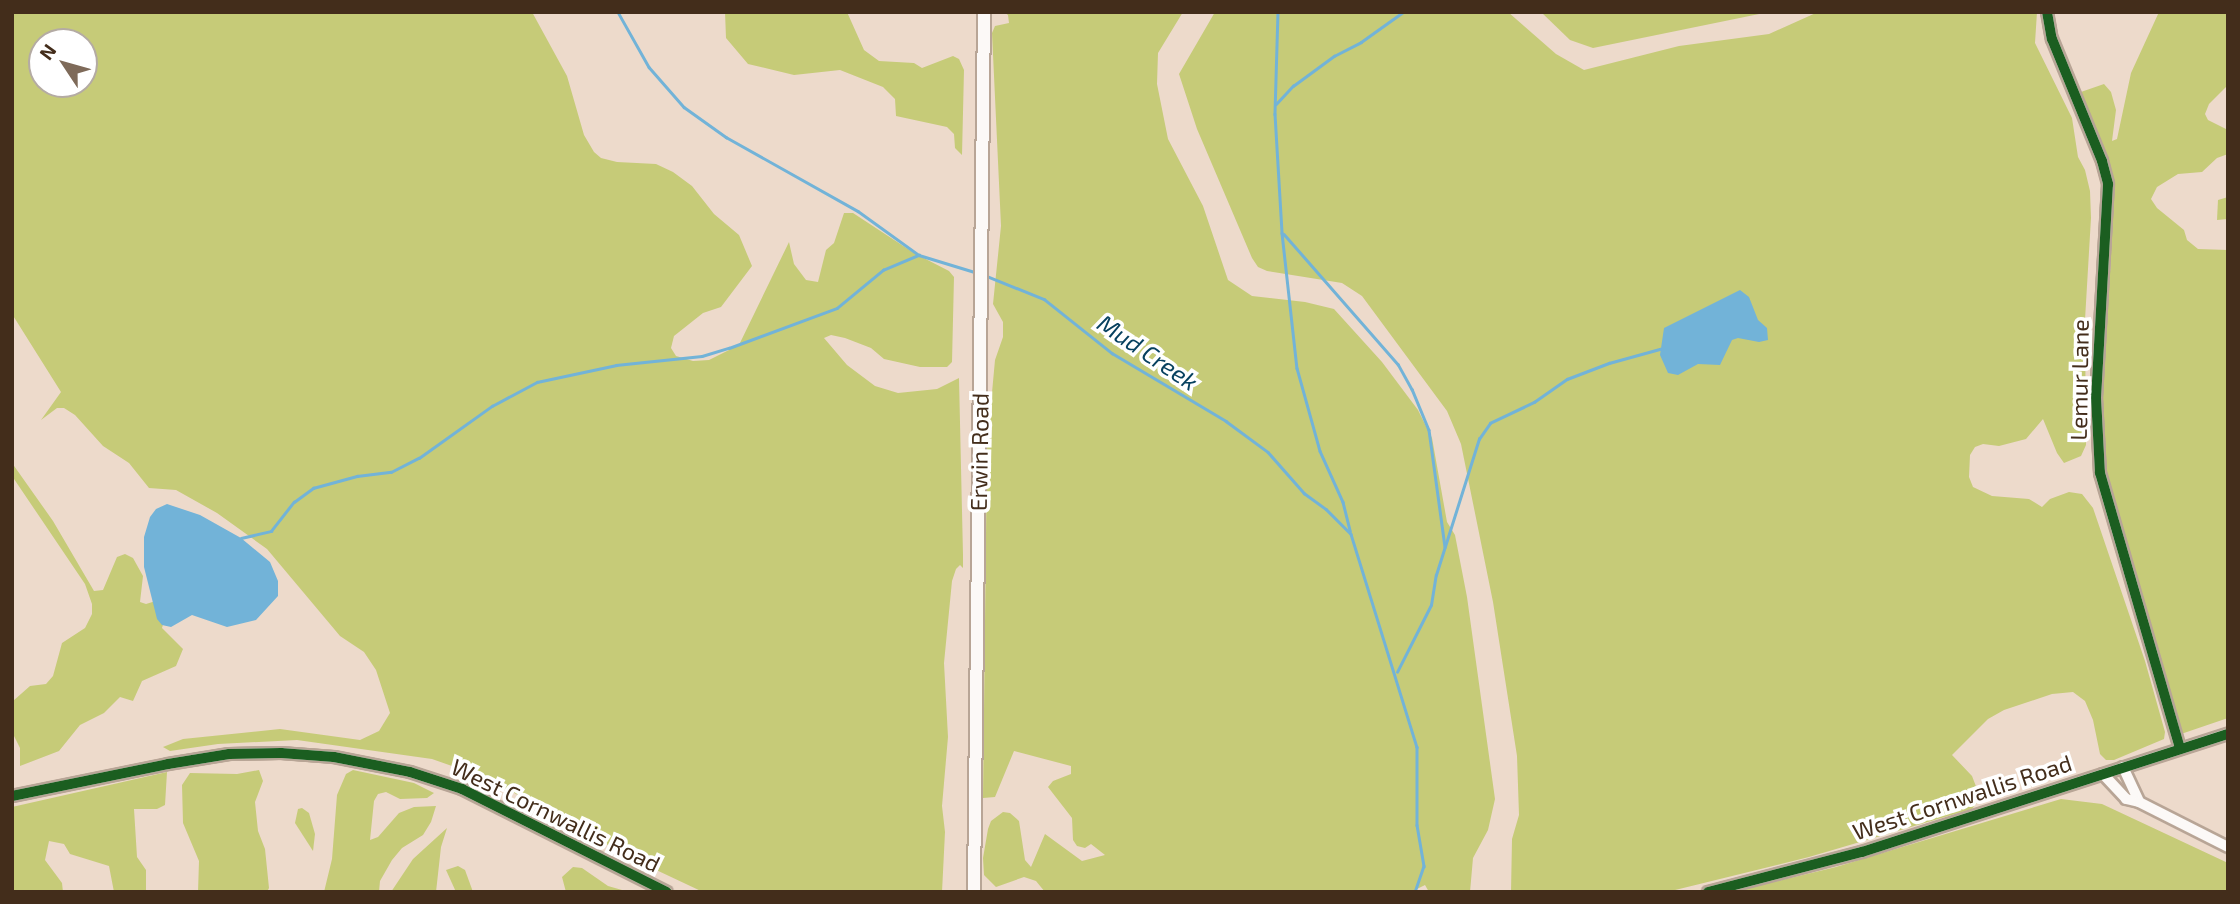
<!DOCTYPE html>
<html>
<head>
<meta charset="utf-8">
<style>
  body { margin:0 }
  #map { position:relative; width:2240px; height:904px; overflow:hidden; background:#eddacb; font-family:"Exo 2",sans-serif }
  div>[style] { position:absolute }
  [style*='--x'] { left:calc(var(--x)*1px); top:calc(var(--y)*1px); width:calc(var(--w)*1px); rotate:calc(var(--a)*1deg) }
  .forest>* { inset:0; background:#c6cb78 }
  .water>* { inset:0; background:#72b3d8 }
  .stream>* { height:2.5px; margin:-1.25px; padding:0 1.25px; transform-origin:1.25px; border-radius:1.25px; background:#72b3d8 }
  .roads { filter:drop-shadow(2px 0 #b8a596) drop-shadow(-2px 0 #b8a596) drop-shadow(0 2px #b8a596) drop-shadow(0 -2px #b8a596) }
  .minor>* { height:10px; margin:-5px; padding:0 5px; transform-origin:5px; border-radius:5px; background:#fcf9f7 }
  .major>* { height:12px; margin:-6px; padding:0 6px; transform-origin:6px; border-radius:6px; background:#fcf9f7 }
  .cycleway>* { height:10px; margin:-5px; padding:0 5px; transform-origin:5px; border-radius:5px; background:#1b5e20 }
  span { translate:-50% -50%; white-space:nowrap; text-align:center; line-height:1.15; -webkit-text-stroke:7px #fff; paint-order:stroke }
  .street-label { font-size:23px; color:#432d1b }
  .water-label { font-size:24px; color:#07415f; font-style:italic }
  .frame { position:absolute; inset:0; border:14px solid #432d1b; pointer-events:none }
  .north { position:absolute; left:28px; top:28px; width:70px; height:70px; box-sizing:border-box; background:#fff; border:2px solid #b4aba4; border-radius:50%; rotate:306deg; font-size:19px; font-weight:700; line-height:28px; text-align:center; color:#432d1b }
  .north::after { content:''; display:block; margin:auto; width:24px; height:32px; background:#7e6a59; clip-path:polygon(50% 0,100% 100%,50% 72%,0 100%) }
</style>
</head>
<body>
<div id="map">
  <div class="forest">
    <div style="clip-path:polygon(evenodd,12px 12px,532px 12px,567px 76px,584px 135px,594px 152px,601px 158px,617px 162px,656px 164px,673px 172px,692px 186px,714px 214px,739px 235px,752px 266px,721px 307px,703px 313px,674px 336px,671px 348px,676px 356px,693px 361px,709px 360px,739px 345px,789px 242px,794px 264px,806px 280px,818px 282px,826px 250px,834px 243px,844px 213px,853px 213px,914px 253px,949px 271px,954px 277px,952px 362px,947px 367px,920px 367px,884px 359px,871px 348px,845px 338px,831px 335px,824px 338px,847px 365px,875px 386px,898px 393px,937px 389px,959px 378px,963px 555px,963px 568px,960px 565px,956px 569px,952px 581px,944px 663px,948px 737px,942px 806px,945px 832px,942px 892px,703px 892px,635px 860px,489px 779px,432px 759px,297px 740px,218px 744px,170px 751px,163px 747px,183px 739px,280px 729px,360px 740px,379px 731px,390px 713px,376px 670px,364px 652px,340px 636px,267px 549px,217px 513px,176px 490px,149px 488px,129px 463px,103px 446px,75px 415px,64px 408px,57px 408px,41px 420px,61px 392px,12px 314px,12px 12px,42px 42px,84px 42px,84px 84px,42px 84px,42px 42px)"></div>
    <div style="clip-path:polygon(725px 12px,847px 12px,864px 50px,879px 61px,914px 63px,922px 68px,953px 56px,959px 59px,964px 70px,962px 155px,955px 148px,954px 134px,947px 127px,896px 116px,895px 99px,883px 87px,840px 70px,794px 75px,748px 64px,726px 38px)"></div>
    <div style="clip-path:polygon(1004px 12px,1183px 12px,1158px 53px,1157px 84px,1168px 139px,1203px 206px,1228px 280px,1252px 296px,1305px 302px,1334px 309px,1382px 362px,1418px 410px,1432px 438px,1447px 522px,1455px 535px,1467px 597px,1495px 799px,1488px 830px,1473px 858px,1470px 892px,1429px 892px,1425px 885px,1411px 892px,1045px 892px,1036px 881px,1024px 877px,996px 887px,984px 875px,983px 858px,988px 829px,991px 821px,1003px 812px,1010px 813px,1019px 821px,1025px 860px,1031px 867px,1045px 834px,1082px 861px,1105px 855px,1091px 844px,1085px 848px,1077px 846px,1073px 840px,1072px 818px,1048px 787px,1053px 781px,1071px 774px,1071px 766px,1014px 751px,995px 797px,983px 798px,987px 447px,995px 360px,1003px 337px,1003px 322px,993px 304px,1001px 226px,992px 33px,995px 26px,1009px 23px,1008px 15px)"></div>
    <div style="clip-path:polygon(1215px 12px,1508px 12px,1556px 54px,1584px 70px,1679px 46px,1769px 34px,1818px 12px,2037px 12px,2035px 43px,2072px 118px,2078px 157px,2085px 170px,2090px 191px,2091px 218px,2085px 320px,2086px 445px,2081px 456px,2064px 463px,2057px 453px,2043px 419px,2026px 439px,1999px 446px,1983px 444px,1975px 447px,1970px 455px,1969px 477px,1973px 487px,1992px 496px,2029px 499px,2042px 507px,2050px 499px,2069px 492px,2082px 494px,2093px 508px,2145px 661px,2165px 732px,2164px 739px,2114px 760px,2106px 760px,2100px 754px,2093px 720px,2085px 701px,2073px 692px,2052px 694px,2004px 710px,1988px 719px,1952px 755px,1972px 776px,1977px 789px,1980px 799px,1972px 809px,1809px 857px,1667px 892px,1511px 892px,1512px 839px,1519px 815px,1517px 756px,1493px 602px,1461px 444px,1447px 411px,1362px 296px,1342px 283px,1267px 271px,1258px 267px,1252px 258px,1197px 129px,1179px 74px)"></div>
    <div style="clip-path:polygon(1541px 12px,1769px 12px,1593px 48px,1570px 40px)"></div>
    <div style="clip-path:polygon(2159px 12px,2228px 12px,2228px 85px,2209px 104px,2205px 114px,2208px 120px,2226px 129px,2228px 154px,2217px 158px,2202px 172px,2178px 174px,2157px 187px,2151px 199px,2157px 208px,2184px 230px,2187px 240px,2198px 249px,2228px 250px,2228px 718px,2181px 734px,2112px 509px,2103px 460px,2100px 359px,2111px 263px,2111px 180px,2099px 140px,2078px 93px,2104px 84px,2111px 92px,2116px 110px,2112px 141px,2117px 139px,2131px 73px)"></div>
    <div style="clip-path:polygon(2228px 197px,2228px 219px,2217px 220px,2218px 200px)"></div>
    <div style="clip-path:polygon(12px 463px,53px 521px,94px 591px,103px 590px,117px 557px,125px 554px,133px 558px,143px 576px,140px 602px,146px 604px,159px 600px,167px 610px,162px 628px,183px 649px,176px 666px,142px 681px,133px 701px,120px 697px,104px 713px,80px 725px,59px 751px,20px 766px,20px 748px,12px 732px,13px 701px,30px 686px,46px 684px,53px 676px,62px 643px,85px 628px,92px 614px,92px 604px,85px 584px,12px 476px)"></div>
    <div style="clip-path:polygon(259px 770px,263px 781px,255px 802px,258px 831px,265px 849px,269px 888px,267px 892px,198px 892px,199px 861px,183px 823px,182px 785px,190px 773px,237px 774px)"></div>
    <div style="clip-path:polygon(353px 770px,414px 783px,434px 793px,427px 798px,400px 799px,386px 792px,378px 794px,374px 801px,370px 840px,378px 837px,399px 813px,414px 807px,436px 806px,431px 822px,423px 835px,402px 848px,392px 860px,380px 881px,379px 892px,324px 892px,332px 859px,337px 795px,346px 774px)"></div>
    <div style="clip-path:polygon(167px 772px,165px 805px,157px 809px,134px 809px,137px 857px,146px 870px,146px 892px,114px 892px,109px 866px,70px 854px,64px 844px,49px 841px,45px 860px,62px 883px,63px 892px,12px 892px,12px 807px)"></div>
    <div style="clip-path:polygon(2061px 799px,2102px 804px,2228px 863px,2228px 892px,1732px 892px,1836px 867px)"></div>
    <div style="clip-path:polygon(302px 808px,309px 813px,315px 834px,313px 851px,295px 823px,298px 809px)"></div>
    <div style="clip-path:polygon(447px 828px,441px 847px,436px 892px,391px 892px,413px 859px)"></div>
    <div style="clip-path:polygon(458px 866px,465px 870px,473px 892px,456px 892px,446px 870px)"></div>
    <div style="clip-path:polygon(573px 867px,582px 868px,608px 886px,629px 892px,566px 892px,562px 877px)"></div>
  </div>
  <div class="water">
    <div style="clip-path:polygon(1740px 290px,1749px 297px,1758px 320px,1767px 328px,1768px 340px,1759px 342px,1738px 338px,1732px 340px,1720px 365px,1698px 364px,1678px 375px,1668px 373px,1660px 355px,1664px 328px)"></div>
    <div style="clip-path:polygon(167px 504px,200px 515px,241px 538px,270px 562px,278px 581px,278px 596px,256px 620px,227px 627px,192px 615px,171px 627px,162px 625px,157px 619px,144px 567px,144px 537px,150px 517px,156px 509px)"></div>
  </div>
  <div class="stream">
    <div style="--x:618;--y:12;--w:63;--a:60.6"></div>
    <div style="--x:649;--y:67;--w:53;--a:48.8"></div>
    <div style="--x:684;--y:107;--w:52;--a:35.5"></div>
    <div style="--x:726;--y:137;--w:151;--a:29.3"></div>
    <div style="--x:858;--y:211;--w:75;--a:35.8"></div>
    <div style="--x:919;--y:255;--w:62;--a:17"></div>
    <div style="--x:1278;--y:12;--w:102;--a:91.7"></div>
    <div style="--x:1275;--y:114;--w:119;--a:86.6"></div>
    <div style="--x:1282;--y:233;--w:136;--a:83.7"></div>
    <div style="--x:1297;--y:368;--w:86;--a:74.5"></div>
    <div style="--x:1320;--y:451;--w:56;--a:65.7"></div>
    <div style="--x:1343;--y:502;--w:30;--a:76"></div>
    <div style="--x:1276;--y:104;--w:25;--a:-47"></div>
    <div style="--x:1293;--y:86;--w:51;--a:-36.2"></div>
    <div style="--x:1334;--y:56;--w:30;--a:-27"></div>
    <div style="--x:1361;--y:42;--w:52;--a:-35.5"></div>
    <div style="--x:1284;--y:234;--w:173;--a:48.8"></div>
    <div style="--x:1398;--y:364;--w:29;--a:61"></div>
    <div style="--x:1412;--y:389;--w:44;--a:67.5"></div>
    <div style="--x:1429;--y:430;--w:118;--a:82.2"></div>
    <div style="--x:984;--y:275;--w:65;--a:21.8"></div>
    <div style="--x:1044;--y:299;--w:87;--a:38.5"></div>
    <div style="--x:1112;--y:353;--w:133;--a:30.8"></div>
    <div style="--x:1226;--y:421;--w:52;--a:36.4"></div>
    <div style="--x:1268;--y:452;--w:55;--a:48.7"></div>
    <div style="--x:1304;--y:493;--w:27;--a:36"></div>
    <div style="--x:1326;--y:509;--w:35;--a:45"></div>
    <div style="--x:1351;--y:534;--w:223;--a:72.8"></div>
    <div style="--x:1417;--y:747;--w:78;--a:90"></div>
    <div style="--x:1417;--y:825;--w:42;--a:80.3"></div>
    <div style="--x:1424;--y:866;--w:28;--a:109"></div>
    <div style="--x:241;--y:538;--w:31;--a:-13"></div>
    <div style="--x:271;--y:531;--w:37;--a:-52"></div>
    <div style="--x:294;--y:502;--w:24;--a:-36"></div>
    <div style="--x:313;--y:488;--w:46;--a:-15.3"></div>
    <div style="--x:357;--y:476;--w:34;--a:-7"></div>
    <div style="--x:391;--y:472;--w:31;--a:-27"></div>
    <div style="--x:419;--y:458;--w:90;--a:-35.5"></div>
    <div style="--x:492;--y:406;--w:51;--a:-28.1"></div>
    <div style="--x:537;--y:382;--w:81;--a:-12.1"></div>
    <div style="--x:616;--y:365;--w:86;--a:-6"></div>
    <div style="--x:702;--y:356;--w:28;--a:-17"></div>
    <div style="--x:729;--y:348;--w:115;--a:-20.3"></div>
    <div style="--x:837;--y:308;--w:60;--a:-39.6"></div>
    <div style="--x:883;--y:270;--w:39;--a:-23"></div>
    <div style="--x:1397;--y:672;--w:75;--a:-63.1"></div>
    <div style="--x:1431;--y:605;--w:30;--a:-81"></div>
    <div style="--x:1436;--y:575;--w:143;--a:-72.5"></div>
    <div style="--x:1479;--y:439;--w:19;--a:-55"></div>
    <div style="--x:1490;--y:423;--w:49;--a:-25.5"></div>
    <div style="--x:1534;--y:402;--w:40;--a:-34.9"></div>
    <div style="--x:1567;--y:379;--w:45;--a:-20.9"></div>
    <div style="--x:1609;--y:363;--w:53;--a:-15.4"></div>
  </div>
  <div class="roads">
    <div class="minor">
      <div style="--x:2047;--y:12;--w:27;--a:80"></div>
      <div style="--x:2052;--y:39;--w:132;--a:67.7"></div>
      <div style="--x:2102;--y:161;--w:24;--a:75"></div>
      <div style="--x:2108;--y:184;--w:213;--a:93.2"></div>
      <div style="--x:2096;--y:397;--w:76;--a:87"></div>
      <div style="--x:2100;--y:473;--w:287;--a:73.8"></div>
      <div style="--x:2123;--y:767;--w:38;--a:65"></div>
      <div style="--x:2103;--y:774;--w:34;--a:47"></div>
      <div style="--x:2126;--y:799;--w:13;--a:13"></div>
      <div style="--x:2139;--y:802;--w:100;--a:26.8"></div>
      <div style="--x:12;--y:796;--w:159;--a:-11.6"></div>
      <div style="--x:168;--y:764;--w:62;--a:-9.3"></div>
      <div style="--x:229;--y:754;--w:52;--a:-1.1"></div>
      <div style="--x:281;--y:753;--w:53;--a:4.3"></div>
      <div style="--x:334;--y:757;--w:77;--a:11.2"></div>
      <div style="--x:410;--y:772;--w:55;--a:18.1"></div>
      <div style="--x:462;--y:789;--w:229;--a:26.7"></div>
      <div style="--x:1708;--y:892;--w:159;--a:-14.6"></div>
      <div style="--x:1862;--y:852;--w:385;--a:-17.9"></div>
    </div>
    <div class="major">
      <div style="--x:974;--y:892;--w:880;--a:-89.35"></div>
    </div>
  </div>
  <div class="cycleway">
    <div style="--x:2047;--y:12;--w:27;--a:80"></div>
    <div style="--x:2052;--y:39;--w:132;--a:67.7"></div>
    <div style="--x:2102;--y:161;--w:24;--a:75"></div>
    <div style="--x:2108;--y:184;--w:213;--a:93.2"></div>
    <div style="--x:2096;--y:397;--w:76;--a:87"></div>
    <div style="--x:2100;--y:473;--w:287;--a:73.8"></div>
    <div style="--x:12;--y:796;--w:159;--a:-11.6"></div>
    <div style="--x:168;--y:764;--w:62;--a:-9.3"></div>
    <div style="--x:229;--y:754;--w:52;--a:-1.1"></div>
    <div style="--x:281;--y:753;--w:53;--a:4.3"></div>
    <div style="--x:334;--y:757;--w:77;--a:11.2"></div>
    <div style="--x:410;--y:772;--w:55;--a:18.1"></div>
    <div style="--x:462;--y:789;--w:229;--a:26.7"></div>
    <div style="--x:1708;--y:892;--w:159;--a:-14.6"></div>
    <div style="--x:1862;--y:852;--w:385;--a:-17.9"></div>
  </div>
  <div class="street-label">
    <span style="left:2079px;top:380px;rotate:-89deg">Lemur Lane</span>
    <span style="left:979px;top:452px;rotate:-89deg">Erwin Road</span>
    <span style="left:1962px;top:797px;rotate:-18deg">West Cornwallis Road</span>
    <span style="left:556px;top:815px;rotate:26deg">West Cornwallis Road</span>
  </div>
  <div class="water-label">
    <span style="left:1148px;top:352px;rotate:34deg">Mud Creek</span>
  </div>
  <div class="frame"></div>
  <div class="north">N</div>
</div>
</body>
</html>
